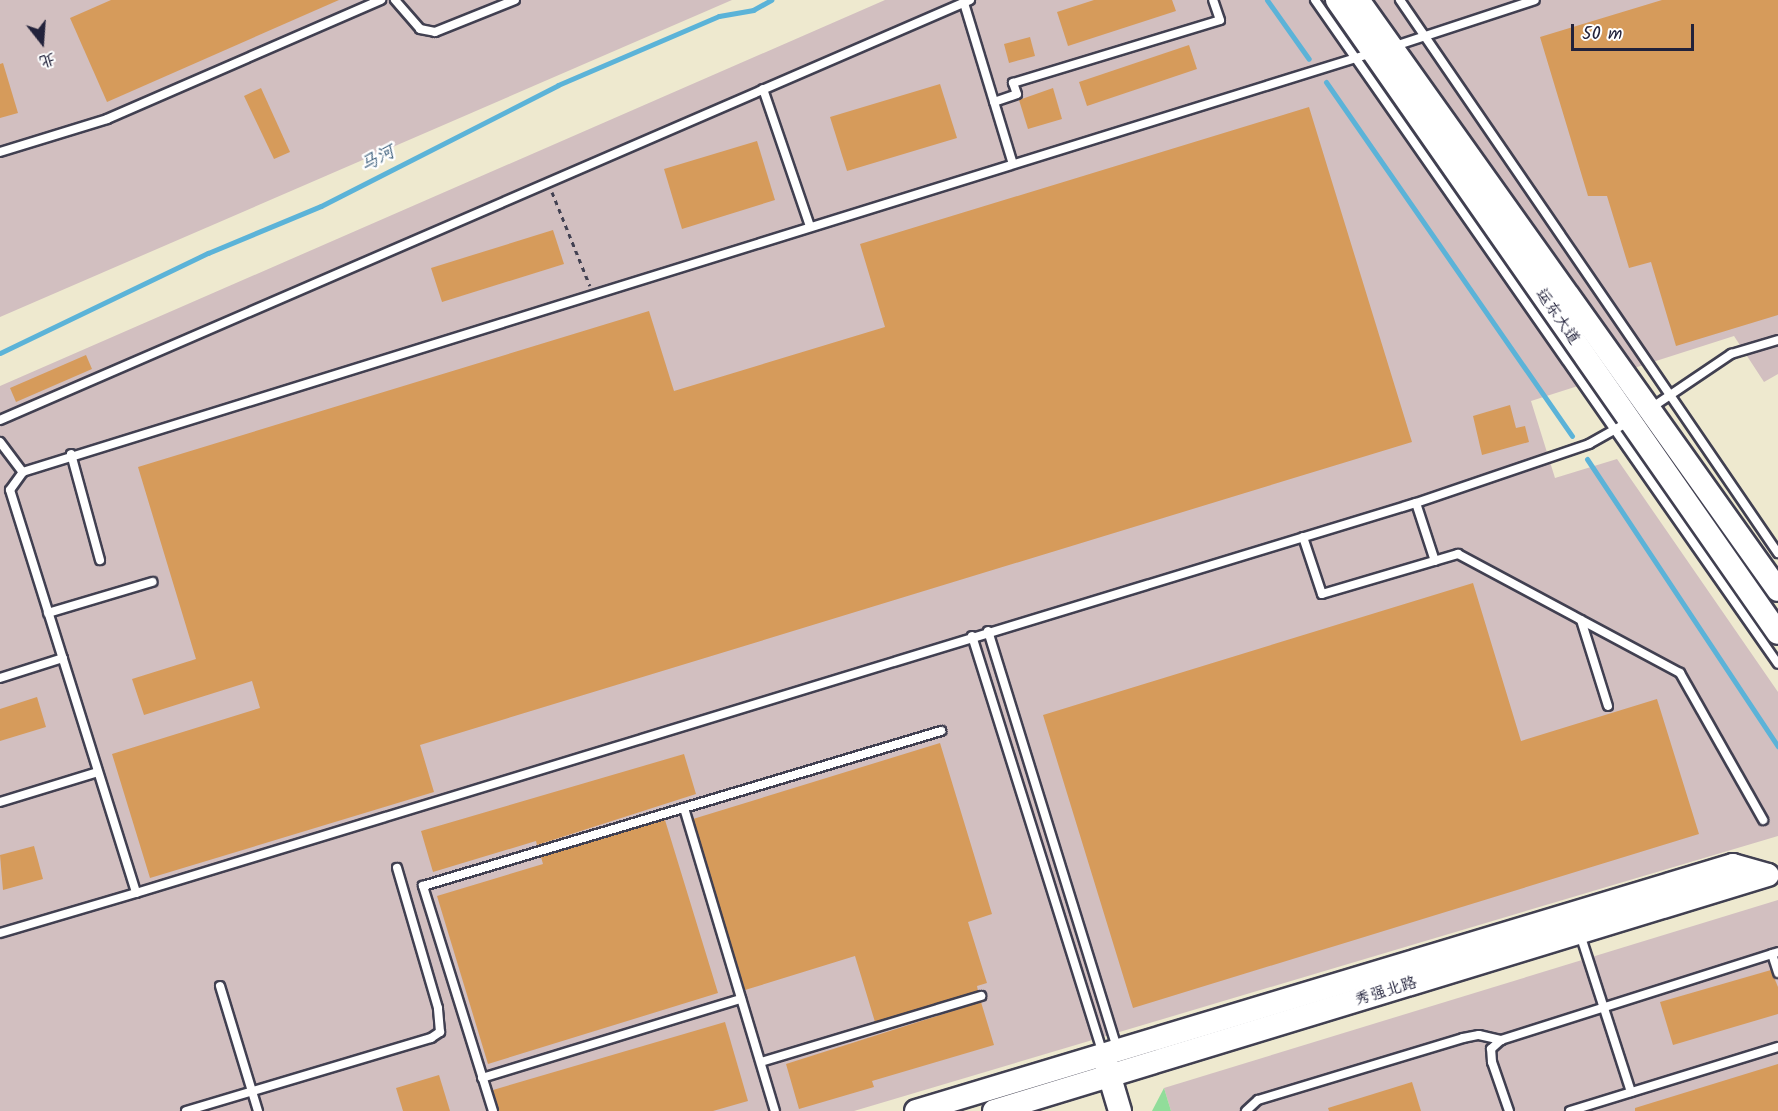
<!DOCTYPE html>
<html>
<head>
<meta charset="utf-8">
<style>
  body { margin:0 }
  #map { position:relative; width:1778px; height:1111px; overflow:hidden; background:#eee9cf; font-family:Kalam,"LXGW WenKai TC",sans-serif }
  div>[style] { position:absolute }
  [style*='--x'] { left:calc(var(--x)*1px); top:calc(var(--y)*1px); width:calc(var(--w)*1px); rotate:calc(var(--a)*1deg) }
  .industrial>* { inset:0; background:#d2bfc0 }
  .green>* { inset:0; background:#91dd9a }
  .stream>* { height:5px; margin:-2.5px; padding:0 2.5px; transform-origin:2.5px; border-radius:2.5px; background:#5bb3d8 }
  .building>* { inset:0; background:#d69b5b }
  .path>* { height:3px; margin-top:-1.5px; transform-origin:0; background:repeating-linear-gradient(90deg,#414051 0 4.5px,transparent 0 9px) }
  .roads { filter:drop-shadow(2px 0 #414051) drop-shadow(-2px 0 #414051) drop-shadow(0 2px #414051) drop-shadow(0 -2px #414051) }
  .lane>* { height:8px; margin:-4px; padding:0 4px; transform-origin:4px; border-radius:4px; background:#fff }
  .secondary>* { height:22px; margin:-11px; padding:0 11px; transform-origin:11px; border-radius:11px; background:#fff }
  span { translate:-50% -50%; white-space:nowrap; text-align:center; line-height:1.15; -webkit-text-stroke:5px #fff; paint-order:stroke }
  .street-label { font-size:16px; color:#22223b }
  .water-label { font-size:18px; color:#395c7a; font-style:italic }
  .north { position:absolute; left:12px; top:12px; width:60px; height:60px; -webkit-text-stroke:4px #fff; paint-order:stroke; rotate:163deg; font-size:16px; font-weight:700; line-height:24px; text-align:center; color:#22223b }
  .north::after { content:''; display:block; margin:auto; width:21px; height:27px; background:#22223b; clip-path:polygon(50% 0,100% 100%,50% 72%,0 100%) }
  .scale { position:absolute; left:1571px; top:24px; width:123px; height:27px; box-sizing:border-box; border:3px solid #22223b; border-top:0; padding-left:8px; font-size:18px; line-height:21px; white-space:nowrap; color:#22223b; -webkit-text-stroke:4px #fff; paint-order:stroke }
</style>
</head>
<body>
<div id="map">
  <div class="industrial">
    <div style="clip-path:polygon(0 0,732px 0,0 317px)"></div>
    <div style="clip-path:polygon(885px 0,1778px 0,1778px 374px,1764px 382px,1734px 336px,1531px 401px,1555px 478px,1617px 459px,1778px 692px,1778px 836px,854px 1111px,0 1111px,0 386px)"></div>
    <div style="clip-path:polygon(1778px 900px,1778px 1111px,1171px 1111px,1164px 1088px)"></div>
  </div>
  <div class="green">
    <div style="clip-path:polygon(1164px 1088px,1171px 1111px,1152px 1111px)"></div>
  </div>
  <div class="stream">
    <div style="--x:1267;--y:0;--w:72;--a:54.6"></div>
    <div style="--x:1326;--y:82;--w:431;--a:55.2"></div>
    <div style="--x:0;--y:353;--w:231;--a:-25.7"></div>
    <div style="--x:208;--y:253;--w:122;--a:-22.6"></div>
    <div style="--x:321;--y:206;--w:266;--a:-27"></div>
    <div style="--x:558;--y:85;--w:175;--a:-23.2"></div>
    <div style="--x:719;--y:16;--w:35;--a:-10"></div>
    <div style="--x:753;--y:10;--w:21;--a:-29"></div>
    <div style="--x:1587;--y:459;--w:345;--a:56.4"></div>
  </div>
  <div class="building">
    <div style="clip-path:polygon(111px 0,339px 0,107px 102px,70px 18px)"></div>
    <div style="clip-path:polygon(1094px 0,1172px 0,1176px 11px,1068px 46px,1057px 12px)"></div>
    <div style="clip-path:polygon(1662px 0,1778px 0,1778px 315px,1676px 346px,1651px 262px,1629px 268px,1607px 196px,1588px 196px,1540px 37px)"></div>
    <div style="clip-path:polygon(1030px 37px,1035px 56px,1009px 63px,1004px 44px)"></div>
    <div style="clip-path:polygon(1189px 45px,1197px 69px,1087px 106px,1079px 82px)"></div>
    <div style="clip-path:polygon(3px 63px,18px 113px,0 118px,0 64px)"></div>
    <div style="clip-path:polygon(940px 84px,957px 138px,847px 171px,830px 117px)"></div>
    <div style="clip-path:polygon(261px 88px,290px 152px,274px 159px,244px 96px)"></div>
    <div style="clip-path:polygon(1053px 88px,1062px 119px,1028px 129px,1019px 100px)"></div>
    <div style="clip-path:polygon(1309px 107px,1412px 442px,420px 745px,434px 792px,150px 878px,112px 754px,260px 708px,252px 681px,144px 715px,132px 679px,196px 659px,138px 467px,649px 311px,674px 391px,885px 327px,860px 244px)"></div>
    <div style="clip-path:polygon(757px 141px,775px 200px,682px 229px,664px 169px)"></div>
    <div style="clip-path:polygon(553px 230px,564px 264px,442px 302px,431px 268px)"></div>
    <div style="clip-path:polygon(86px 355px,92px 369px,16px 402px,10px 388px)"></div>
    <div style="clip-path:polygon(1510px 405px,1516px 428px,1525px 426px,1529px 442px,1482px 455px,1473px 416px)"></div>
    <div style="clip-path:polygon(1473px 583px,1521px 741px,1657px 699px,1699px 834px,1133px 1008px,1043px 715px)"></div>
    <div style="clip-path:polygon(37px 697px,46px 727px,0 741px,0 709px)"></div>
    <div style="clip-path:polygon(940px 743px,992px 914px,968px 922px,987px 983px,977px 986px,978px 991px,875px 1022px,855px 956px,745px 990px,693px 819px)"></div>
    <div style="clip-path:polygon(684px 754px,696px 794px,537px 845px,536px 841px,433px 872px,421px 831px)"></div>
    <div style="clip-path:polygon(665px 820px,718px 993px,488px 1064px,437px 896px,543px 864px,541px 857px)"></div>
    <div style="clip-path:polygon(34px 846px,43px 879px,3px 890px,0 855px)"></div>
    <div style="clip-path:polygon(1771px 970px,1778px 987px,1778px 1014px,1673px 1045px,1660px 1002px)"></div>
    <div style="clip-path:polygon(981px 1002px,994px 1045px,872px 1081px,874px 1087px,799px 1109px,786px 1064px)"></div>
    <div style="clip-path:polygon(725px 1022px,748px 1101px,713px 1111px,499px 1111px,493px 1090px)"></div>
    <div style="clip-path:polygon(1778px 1064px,1778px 1111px,1635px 1111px,1635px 1108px)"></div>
    <div style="clip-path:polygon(439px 1075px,450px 1111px,403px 1111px,396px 1088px)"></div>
    <div style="clip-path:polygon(1412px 1082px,1421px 1111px,1329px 1111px,1328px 1108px)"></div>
  </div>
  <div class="path">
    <div style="--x:552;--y:192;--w:101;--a:68"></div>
  </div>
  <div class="roads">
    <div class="lane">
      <div style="--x:395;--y:0;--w:38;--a:49"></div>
      <div style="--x:420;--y:29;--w:15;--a:11"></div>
      <div style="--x:435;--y:32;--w:86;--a:-21.8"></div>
      <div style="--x:1315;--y:0;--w:809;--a:55.11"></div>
      <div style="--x:1400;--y:0;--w:670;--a:55.65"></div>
      <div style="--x:964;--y:3;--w:168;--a:73.1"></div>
      <div style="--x:1395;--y:46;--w:147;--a:-18.2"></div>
      <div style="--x:1372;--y:53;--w:1413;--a:162.75"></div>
      <div style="--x:23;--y:472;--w:22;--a:126"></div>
      <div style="--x:10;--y:490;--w:422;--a:72.6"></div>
      <div style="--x:136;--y:893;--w:1338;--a:-16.95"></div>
      <div style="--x:1416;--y:503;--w:183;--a:-18.8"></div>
      <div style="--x:1589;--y:444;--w:45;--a:-29.4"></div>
      <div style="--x:763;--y:89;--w:145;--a:71.1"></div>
      <div style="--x:994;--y:102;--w:24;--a:-19"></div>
      <div style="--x:1017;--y:94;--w:12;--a:-110"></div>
      <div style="--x:1013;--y:83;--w:216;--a:-16.9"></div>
      <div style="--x:1220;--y:20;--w:21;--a:-109"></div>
      <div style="--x:0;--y:152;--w:112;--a:-17.1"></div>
      <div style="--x:107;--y:119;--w:299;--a:-23.5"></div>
      <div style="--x:1651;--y:408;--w:97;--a:-34"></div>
      <div style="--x:1731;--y:354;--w:49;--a:-16.6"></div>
      <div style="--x:0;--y:420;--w:1057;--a:-23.41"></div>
      <div style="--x:0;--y:442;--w:38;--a:53"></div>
      <div style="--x:71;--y:454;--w:110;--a:74.7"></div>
      <div style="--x:1416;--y:503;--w:61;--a:71.9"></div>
      <div style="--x:1303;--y:537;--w:60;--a:71.6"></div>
      <div style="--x:1322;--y:594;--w:142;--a:-16.4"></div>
      <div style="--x:1458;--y:554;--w:252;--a:28.2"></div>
      <div style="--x:1680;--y:673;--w:169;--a:60.5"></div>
      <div style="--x:48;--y:613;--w:109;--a:-16.6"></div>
      <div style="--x:1581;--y:620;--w:90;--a:72.6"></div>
      <div style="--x:988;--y:631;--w:437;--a:72.8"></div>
      <div style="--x:972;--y:636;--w:436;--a:72.6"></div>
      <div style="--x:0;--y:678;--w:66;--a:-17.6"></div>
      <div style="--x:0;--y:802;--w:102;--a:-17"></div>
      <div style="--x:684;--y:808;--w:316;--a:73.3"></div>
      <div style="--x:0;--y:933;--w:142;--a:-16.4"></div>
      <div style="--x:1580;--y:934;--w:166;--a:72.1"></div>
      <div style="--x:1772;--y:954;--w:20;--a:72"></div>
      <div style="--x:220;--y:986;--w:131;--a:73.1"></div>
      <div style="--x:761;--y:1062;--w:230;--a:-16.7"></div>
      <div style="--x:482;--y:1078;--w:271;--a:-17"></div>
      <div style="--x:186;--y:1111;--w:256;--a:-16.6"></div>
      <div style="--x:431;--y:1038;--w:11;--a:-34"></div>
      <div style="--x:440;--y:1032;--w:24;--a:-95"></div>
      <div style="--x:438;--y:1008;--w:146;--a:-106.3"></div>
      <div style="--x:493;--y:1111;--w:236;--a:-107.3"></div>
      <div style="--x:423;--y:886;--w:541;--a:-16.66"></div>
      <div style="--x:1246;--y:1111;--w:16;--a:-43"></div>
      <div style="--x:1258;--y:1100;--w:214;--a:-16.8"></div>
      <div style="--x:1463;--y:1038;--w:16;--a:-11"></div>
      <div style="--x:1479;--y:1035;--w:23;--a:13"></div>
      <div style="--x:1509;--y:1111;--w:52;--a:-109.1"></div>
      <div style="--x:1492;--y:1062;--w:13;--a:-94"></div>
      <div style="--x:1491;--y:1049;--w:13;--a:-42"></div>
      <div style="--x:1501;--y:1040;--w:291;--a:-17.6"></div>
      <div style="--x:1570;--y:1111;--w:218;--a:-17.1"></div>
    </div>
    <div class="secondary">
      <div style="--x:1337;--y:0;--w:771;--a:55.14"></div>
      <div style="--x:1358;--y:0;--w:724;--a:54.55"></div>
      <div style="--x:1106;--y:1064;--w:49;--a:73.4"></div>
      <div style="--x:916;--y:1111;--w:853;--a:-16.76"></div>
      <div style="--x:1733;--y:865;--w:35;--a:16"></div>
      <div style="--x:994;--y:1111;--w:809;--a:-16.96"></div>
    </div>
  </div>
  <div class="street-label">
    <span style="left:1557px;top:317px;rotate:55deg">运东大道</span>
    <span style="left:1386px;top:992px;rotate:-17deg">秀强北路</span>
  </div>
  <div class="water-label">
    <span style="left:378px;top:160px;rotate:-27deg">马河</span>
  </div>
  <div class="north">北</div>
  <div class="scale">50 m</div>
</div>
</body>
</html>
